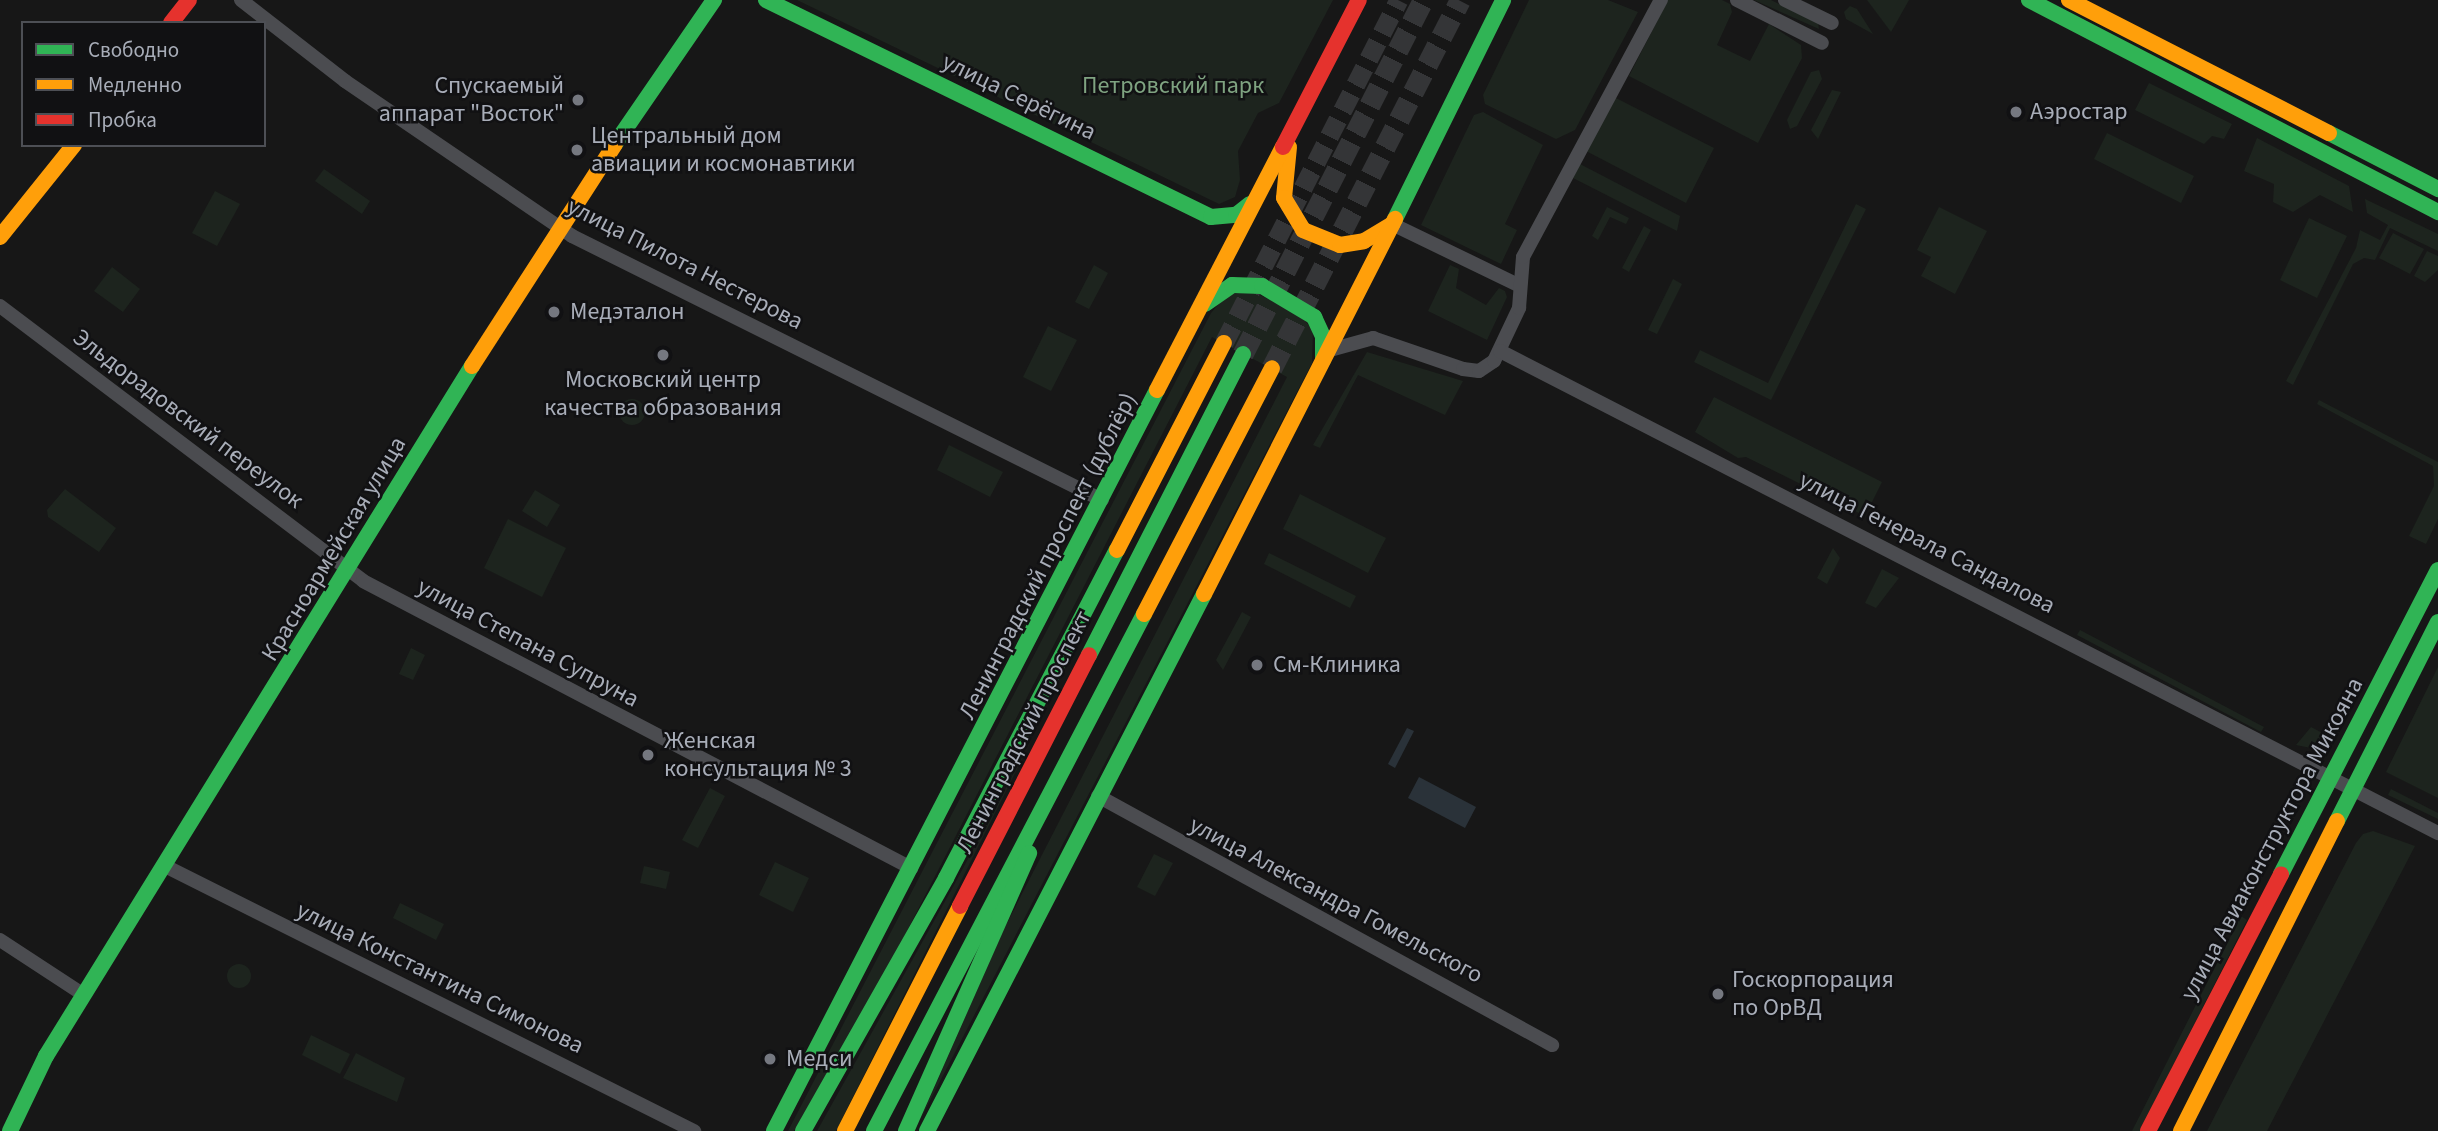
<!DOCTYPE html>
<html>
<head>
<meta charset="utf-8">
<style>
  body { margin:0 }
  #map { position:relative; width:2438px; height:1131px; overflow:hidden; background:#171717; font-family:"Source Sans 3",sans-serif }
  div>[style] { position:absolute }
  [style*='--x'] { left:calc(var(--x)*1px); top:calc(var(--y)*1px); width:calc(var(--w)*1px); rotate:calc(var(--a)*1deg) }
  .green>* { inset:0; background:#1d241e }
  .round { border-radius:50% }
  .water>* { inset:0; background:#2a3239 }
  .secondary-tunnel>* { height:19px; margin-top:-9.5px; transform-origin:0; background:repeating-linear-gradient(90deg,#343537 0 19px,transparent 0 29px) }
  .primary-tunnel>* { height:21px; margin-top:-10.5px; transform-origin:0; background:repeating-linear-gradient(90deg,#343537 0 21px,transparent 0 31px) }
  .street>* { height:14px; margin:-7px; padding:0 7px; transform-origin:7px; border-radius:7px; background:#4b4c50 }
  .fast>* { height:16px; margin:-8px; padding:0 8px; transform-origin:8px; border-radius:8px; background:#30b455 }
  .slow>* { height:16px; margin:-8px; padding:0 8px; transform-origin:8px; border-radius:8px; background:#ff9f0a }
  .jam>* { height:16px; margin:-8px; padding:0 8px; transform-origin:8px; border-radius:8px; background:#e5322d }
  .dots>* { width:19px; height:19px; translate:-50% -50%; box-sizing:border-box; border:4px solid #111113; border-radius:50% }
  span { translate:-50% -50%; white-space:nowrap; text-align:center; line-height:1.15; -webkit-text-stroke:5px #111113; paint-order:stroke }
  .poi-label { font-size:24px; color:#a8adb8 }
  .right { translate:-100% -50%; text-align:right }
  .left { translate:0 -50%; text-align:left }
  .park-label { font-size:24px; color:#7fa381 }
  .street-label { font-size:24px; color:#a8adb8 }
  .legend { position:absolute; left:21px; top:21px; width:245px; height:126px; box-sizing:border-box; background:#111113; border:2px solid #4d4f55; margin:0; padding:9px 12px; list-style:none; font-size:21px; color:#a8adb8 }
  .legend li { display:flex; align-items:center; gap:14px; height:35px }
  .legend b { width:35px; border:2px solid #4d4f55 }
</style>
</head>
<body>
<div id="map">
  <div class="green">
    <div style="clip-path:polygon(797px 0,1333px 0,1279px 103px,1258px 113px,1238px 151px,1240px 180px,1235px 197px,1219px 204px)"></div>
    <div style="clip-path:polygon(1529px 0,1608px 0,1638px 12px,1575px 130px,1556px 139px,1485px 104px,1483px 95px)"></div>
    <div style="clip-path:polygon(1668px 0,1722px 0,1730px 4px,1732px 12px,1717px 45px,1750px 61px,1769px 24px,1801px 45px,1802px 58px,1758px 143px,1629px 76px)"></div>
    <div style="clip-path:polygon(1754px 0,1771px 0,1818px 23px,1819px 29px)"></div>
    <div style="clip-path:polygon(1867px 0,1909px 0,1891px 32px)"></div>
    <div style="clip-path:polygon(1850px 6px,1857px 9px,1873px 34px,1846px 19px,1844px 12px)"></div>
    <div style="clip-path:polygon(1819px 70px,1822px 79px,1797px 126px,1790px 129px,1787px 120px,1811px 72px)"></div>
    <div style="clip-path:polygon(2149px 83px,2232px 124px,2224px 139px,2212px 136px,2204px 144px,2135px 110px)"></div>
    <div style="clip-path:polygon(1832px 90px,1841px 92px,1818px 139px,1811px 130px)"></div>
    <div style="clip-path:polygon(1614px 97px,1714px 148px,1686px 203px,1586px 151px)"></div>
    <div style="clip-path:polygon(1483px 112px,1543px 145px,1505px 224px,1517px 230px,1501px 264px,1421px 225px,1474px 115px)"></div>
    <div style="clip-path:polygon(2107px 133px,2194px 176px,2181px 203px,2094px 159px)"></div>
    <div style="clip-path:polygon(2257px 138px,2349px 186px,2353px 212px,2320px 195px,2293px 212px,2273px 202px,2274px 184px,2244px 171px)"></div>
    <div style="clip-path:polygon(1580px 164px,1680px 216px,1677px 231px,1573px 178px)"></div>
    <div style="clip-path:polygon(324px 169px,370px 201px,362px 214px,315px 181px)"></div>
    <div style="clip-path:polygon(215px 191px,240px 204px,217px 246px,192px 233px)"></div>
    <div style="clip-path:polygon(2365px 199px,2438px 234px,2438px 251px,2390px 228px,2375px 260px,2364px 258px,2353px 264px,2293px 385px,2286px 381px,2356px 248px,2360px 230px,2380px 240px,2388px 225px,2367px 213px)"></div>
    <div style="clip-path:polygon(1856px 204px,1866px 209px,1771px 400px,1694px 362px,1700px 350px,1768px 383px)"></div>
    <div style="clip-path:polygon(1607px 207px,1629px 218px,1626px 224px,1610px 217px,1598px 240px,1592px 236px)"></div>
    <div style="clip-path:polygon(1939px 207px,1987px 231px,1955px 294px,1921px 276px,1931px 257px,1917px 250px)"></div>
    <div style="clip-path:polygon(2309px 218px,2347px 236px,2317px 298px,2280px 280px)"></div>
    <div style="clip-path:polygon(1644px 226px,1651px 230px,1629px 272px,1622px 268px)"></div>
    <div style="clip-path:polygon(2393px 233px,2424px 249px,2410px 274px,2379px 258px)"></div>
    <div style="clip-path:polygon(2427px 251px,2438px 256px,2438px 270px,2425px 282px,2414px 276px)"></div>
    <div style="clip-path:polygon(1094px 265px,1108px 273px,1089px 309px,1075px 302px)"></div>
    <div style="clip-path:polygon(1450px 265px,1459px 269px,1456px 288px,1486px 305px,1499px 288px,1505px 291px,1507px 297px,1487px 340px,1428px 311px)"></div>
    <div style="clip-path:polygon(112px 267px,140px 289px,123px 312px,94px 291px)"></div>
    <div style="clip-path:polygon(1673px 279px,1682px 284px,1657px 334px,1648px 330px)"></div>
    <div style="clip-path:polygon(1252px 291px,1300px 315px,1313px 330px,1312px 363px,920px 1120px,1004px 929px,1287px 377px,1212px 337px,890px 964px,794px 1131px,788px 1131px,1211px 313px,1226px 295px)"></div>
    <div style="clip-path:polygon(1048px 326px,1077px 340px,1051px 391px,1023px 377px)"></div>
    <div style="clip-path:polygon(1367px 352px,1463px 381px,1445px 415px,1358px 375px,1320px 448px,1313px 445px)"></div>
    <div style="clip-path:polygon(1714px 397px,1882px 482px,1865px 516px,1746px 457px,1738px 458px,1695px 432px)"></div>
    <div class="round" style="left:619px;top:399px;width:26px;height:26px"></div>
    <div style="clip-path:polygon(2319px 400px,2438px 462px,2438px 519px,2426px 544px,2409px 536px,2434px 486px,2433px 466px,2317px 404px)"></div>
    <div style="clip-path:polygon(949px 445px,1003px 472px,990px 497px,937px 470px)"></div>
    <div style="clip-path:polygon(65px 489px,116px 528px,99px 552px,48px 517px,47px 510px)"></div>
    <div style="clip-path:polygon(535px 490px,560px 505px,547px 527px,522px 511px)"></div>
    <div style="clip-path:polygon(1300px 494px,1386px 538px,1368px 573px,1283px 529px)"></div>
    <div style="clip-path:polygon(508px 519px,566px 548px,542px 597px,484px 568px)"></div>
    <div style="clip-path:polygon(1833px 548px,1840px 558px,1827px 584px,1817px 578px)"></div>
    <div style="clip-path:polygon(1269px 553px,1356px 596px,1350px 608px,1264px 564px)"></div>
    <div style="clip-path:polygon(1882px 569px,1899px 578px,1876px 608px,1865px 603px)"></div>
    <div style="clip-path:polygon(1242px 612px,1251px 617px,1223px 670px,1216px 660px)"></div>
    <div style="clip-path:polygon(2080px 630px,2264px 727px,2261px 732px,2077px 635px)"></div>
    <div style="clip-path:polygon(411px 648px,425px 655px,413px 680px,399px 674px)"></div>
    <div style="clip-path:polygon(2438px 667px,2438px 798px,2386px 772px)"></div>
    <div style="clip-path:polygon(2311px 727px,2332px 738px,2321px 750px,2296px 745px)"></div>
    <div style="clip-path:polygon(1034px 735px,836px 1131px,817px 1131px,954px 885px)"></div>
    <div style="clip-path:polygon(710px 788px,725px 796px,698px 848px,682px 840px)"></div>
    <div style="clip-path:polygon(2391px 789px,2438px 813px,2438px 819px,2388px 795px)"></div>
    <div style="clip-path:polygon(2373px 831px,2415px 846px,2267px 1131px,2207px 1131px,2356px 843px,2363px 834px)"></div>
    <div style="clip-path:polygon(1154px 854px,1173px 863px,1155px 896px,1137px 887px)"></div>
    <div style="clip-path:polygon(775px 862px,809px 878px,793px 912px,759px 895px)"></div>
    <div style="clip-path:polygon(644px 866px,670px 872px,666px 889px,640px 883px)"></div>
    <div style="clip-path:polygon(400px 903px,444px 924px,436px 940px,393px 918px)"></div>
    <div style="clip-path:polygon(2241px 916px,2247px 920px,2140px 1131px,2132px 1131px)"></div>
    <div class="round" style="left:227px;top:964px;width:24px;height:24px"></div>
    <div style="clip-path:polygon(311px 1035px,350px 1054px,340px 1074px,302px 1055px)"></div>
    <div style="clip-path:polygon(356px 1053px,405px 1078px,397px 1102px,343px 1078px)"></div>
  </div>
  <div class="water">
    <div style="clip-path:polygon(1407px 728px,1414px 731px,1395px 768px,1388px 764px)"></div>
    <div style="clip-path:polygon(1419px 777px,1476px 807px,1465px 828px,1408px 798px)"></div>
  </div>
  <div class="secondary-tunnel">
    <div style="--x:1224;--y:343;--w:385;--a:-63"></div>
  </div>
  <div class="primary-tunnel">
    <div style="--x:1243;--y:354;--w:397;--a:-63"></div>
    <div style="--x:1272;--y:368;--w:413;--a:-62.9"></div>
  </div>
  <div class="street">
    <div style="--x:241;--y:0;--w:132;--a:37.9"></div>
    <div style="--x:345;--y:81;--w:275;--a:34.3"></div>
    <div style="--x:572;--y:236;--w:592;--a:26.48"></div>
    <div style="--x:1737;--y:0;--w:95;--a:26.8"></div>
    <div style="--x:1785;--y:0;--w:52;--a:26.1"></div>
    <div style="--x:1392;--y:224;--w:140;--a:25.8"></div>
    <div style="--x:0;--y:306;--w:455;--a:37.1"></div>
    <div style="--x:363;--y:581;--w:619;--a:27.64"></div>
    <div style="--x:1330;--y:350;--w:45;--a:-15.6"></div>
    <div style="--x:1373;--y:338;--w:95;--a:19"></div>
    <div style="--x:1463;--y:369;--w:16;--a:7"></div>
    <div style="--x:1479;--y:371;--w:18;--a:-34"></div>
    <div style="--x:1494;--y:361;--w:59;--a:-64.7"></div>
    <div style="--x:1519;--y:308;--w:51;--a:-85.5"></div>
    <div style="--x:1523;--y:257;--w:292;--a:-61.8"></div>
    <div style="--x:1500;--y:351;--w:1055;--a:27.2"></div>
    <div style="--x:1098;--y:796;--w:518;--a:28.74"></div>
    <div style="--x:165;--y:866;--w:592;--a:26.61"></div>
    <div style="--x:0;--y:940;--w:100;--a:33.2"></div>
  </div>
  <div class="fast">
    <div style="--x:766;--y:0;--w:495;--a:26"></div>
    <div style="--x:1211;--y:217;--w:25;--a:-5"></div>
    <div style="--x:1236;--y:215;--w:18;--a:-38"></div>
    <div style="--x:2029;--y:0;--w:461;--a:27.4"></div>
    <div style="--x:2329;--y:133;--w:123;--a:27.2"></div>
    <div style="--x:615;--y:144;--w:175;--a:-55.5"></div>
    <div style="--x:1395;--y:219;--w:244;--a:-63.7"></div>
    <div style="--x:1205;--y:304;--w:33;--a:-35"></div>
    <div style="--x:1232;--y:285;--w:30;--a:2"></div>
    <div style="--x:1262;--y:286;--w:61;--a:30.8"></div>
    <div style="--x:1314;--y:317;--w:21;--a:65"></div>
    <div style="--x:1323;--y:336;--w:24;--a:90"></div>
    <div style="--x:1089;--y:655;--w:338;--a:-62.9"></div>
    <div style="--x:2337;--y:821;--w:223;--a:-63.1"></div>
    <div style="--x:2281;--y:874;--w:342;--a:-62.7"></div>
    <div style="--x:10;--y:1131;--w:83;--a:-64.4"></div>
    <div style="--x:46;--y:1056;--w:811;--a:-58.31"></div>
    <div style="--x:774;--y:1131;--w:834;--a:-62.67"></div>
    <div style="--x:803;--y:1131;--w:291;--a:-60.5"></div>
    <div style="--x:946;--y:878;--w:370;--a:-62.5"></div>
    <div style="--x:874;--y:1131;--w:583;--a:-62.42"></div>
    <div style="--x:906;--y:1131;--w:304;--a:-66.1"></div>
    <div style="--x:927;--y:1131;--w:604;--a:-62.71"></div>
  </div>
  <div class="slow">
    <div style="--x:2069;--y:0;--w:292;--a:27.1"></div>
    <div style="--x:1289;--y:147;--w:51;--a:95.6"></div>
    <div style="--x:1284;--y:198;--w:37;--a:59"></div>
    <div style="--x:1303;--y:230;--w:40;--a:22"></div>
    <div style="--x:1340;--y:245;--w:24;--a:-9"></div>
    <div style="--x:1364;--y:241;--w:33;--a:-31"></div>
    <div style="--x:0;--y:237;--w:118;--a:-51.2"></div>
    <div style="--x:472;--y:366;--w:264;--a:-57.2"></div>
    <div style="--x:1157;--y:390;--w:274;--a:-62.6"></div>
    <div style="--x:1117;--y:550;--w:233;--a:-62.7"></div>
    <div style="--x:1204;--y:594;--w:421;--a:-63"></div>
    <div style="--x:1144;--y:614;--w:277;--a:-62.5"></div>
    <div style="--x:845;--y:1131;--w:253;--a:-62.9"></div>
    <div style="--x:2181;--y:1131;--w:347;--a:-63.3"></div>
  </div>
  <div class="jam">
    <div style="--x:171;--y:23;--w:29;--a:-52"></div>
    <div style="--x:1283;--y:147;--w:165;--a:-62.7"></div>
    <div style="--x:960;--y:906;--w:282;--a:-62.8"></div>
    <div style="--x:2148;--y:1131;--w:289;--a:-62.6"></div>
  </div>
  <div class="dots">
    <div style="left:578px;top:100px;background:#757880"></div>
    <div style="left:2016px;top:112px;background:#757880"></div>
    <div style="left:577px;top:150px;background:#757880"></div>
    <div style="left:554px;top:312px;background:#757880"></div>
    <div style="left:663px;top:355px;background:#757880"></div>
    <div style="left:1257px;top:665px;background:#757880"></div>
    <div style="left:648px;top:755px;background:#757880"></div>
    <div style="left:1718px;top:994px;background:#757880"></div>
    <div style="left:770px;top:1059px;background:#757880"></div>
  </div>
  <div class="poi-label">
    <span class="right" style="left:564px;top:100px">Спускаемый<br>аппарат "Восток"</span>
    <span class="left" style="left:2030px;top:112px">Аэростар</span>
    <span class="left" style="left:591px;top:150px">Центральный дом<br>авиации и космонавтики</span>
    <span class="left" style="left:570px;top:312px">Медэталон</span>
    <span style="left:663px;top:394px">Московский центр<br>качества образования</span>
    <span class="left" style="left:1273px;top:665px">См-Клиника</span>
    <span class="left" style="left:664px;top:755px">Женская<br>консультация № 3</span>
    <span class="left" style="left:1732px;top:994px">Госкорпорация<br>по ОрВД</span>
    <span class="left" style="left:786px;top:1059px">Медси</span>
  </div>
  <div class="park-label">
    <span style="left:1173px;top:86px">Петровский парк</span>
  </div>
  <div class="street-label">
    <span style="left:1019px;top:97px;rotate:26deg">улица Серёгина</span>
    <span style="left:685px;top:264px;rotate:27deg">улица Пилота Нестерова</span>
    <span style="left:188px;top:419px;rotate:37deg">Эльдорадовский переулок</span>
    <span style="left:1927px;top:543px;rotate:27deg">улица Генерала Сандалова</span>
    <span style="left:334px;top:549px;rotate:-59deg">Красноармейская улица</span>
    <span style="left:1048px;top:556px;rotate:-63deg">Ленинградский проспект (дублёр)</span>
    <span style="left:528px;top:643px;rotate:28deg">улица Степана Супруна</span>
    <span style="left:1024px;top:732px;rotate:-63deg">Ленинградский проспект</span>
    <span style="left:2272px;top:839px;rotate:-62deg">улица Авиаконструктора Микояна</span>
    <span style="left:1336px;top:900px;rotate:28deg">улица Александра Гомельского</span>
    <span style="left:440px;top:978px;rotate:26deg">улица Константина Симонова</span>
  </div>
  <ul class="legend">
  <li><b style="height:9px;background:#30b455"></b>Свободно</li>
  <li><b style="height:9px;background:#ff9f0a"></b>Медленно</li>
  <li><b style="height:9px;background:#e5322d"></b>Пробка</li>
  </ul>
</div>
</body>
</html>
